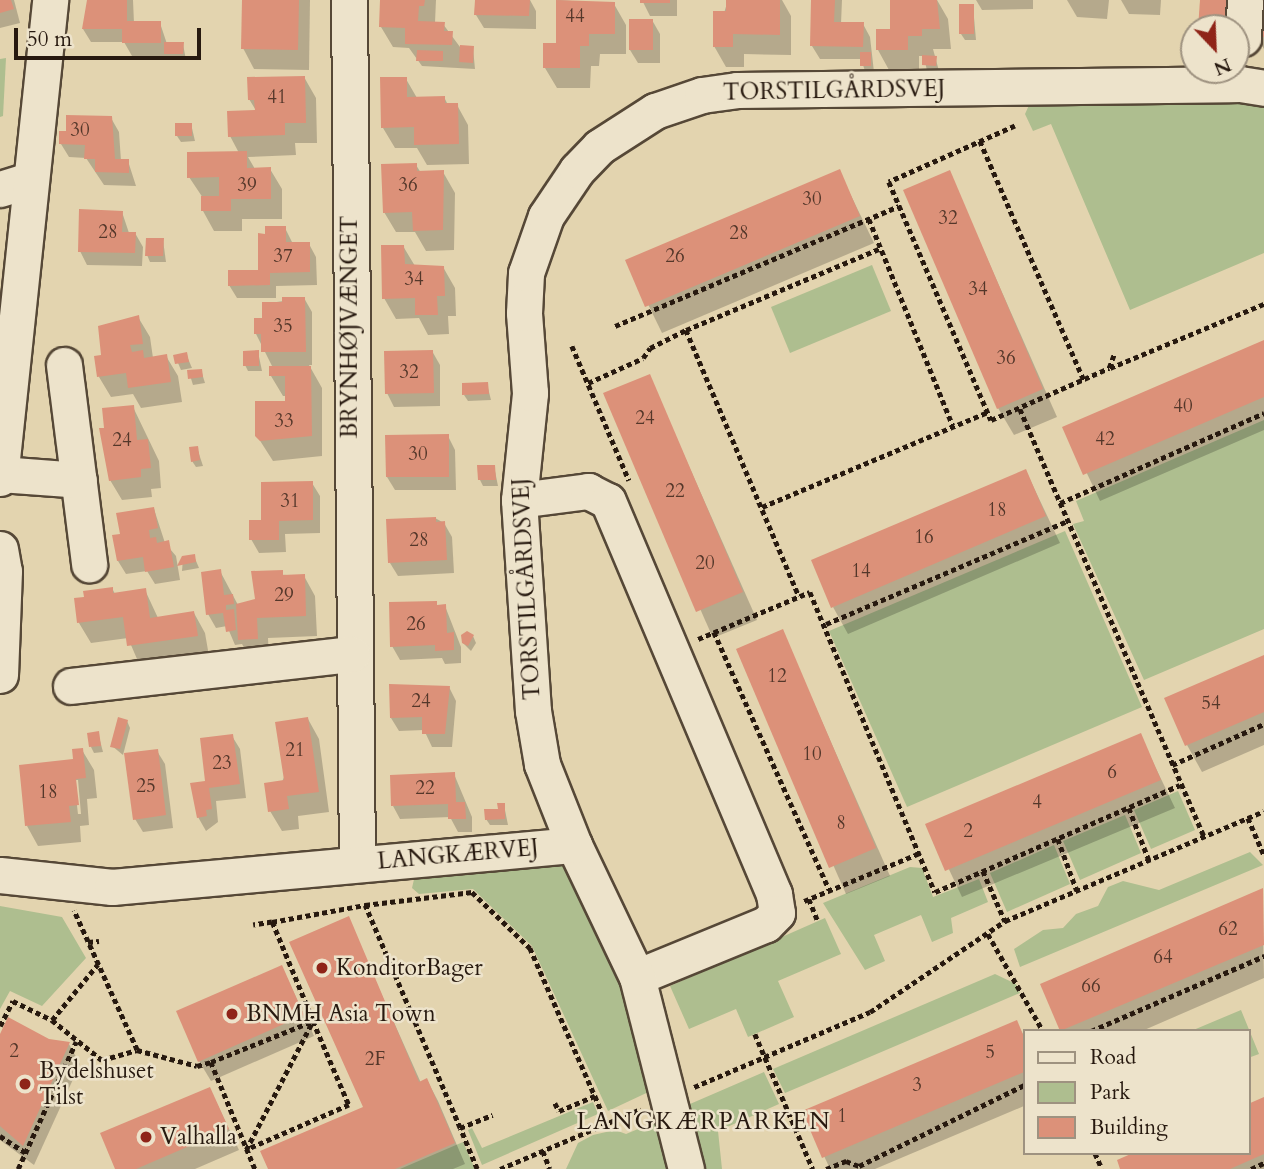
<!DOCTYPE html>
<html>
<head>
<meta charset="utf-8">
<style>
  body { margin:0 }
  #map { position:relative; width:1264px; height:1169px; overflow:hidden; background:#e3d4af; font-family:Cardo,serif }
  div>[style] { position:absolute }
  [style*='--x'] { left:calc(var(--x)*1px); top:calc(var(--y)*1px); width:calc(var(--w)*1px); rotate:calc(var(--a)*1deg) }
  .green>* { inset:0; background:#aebe8f }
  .shadow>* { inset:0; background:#0003 }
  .building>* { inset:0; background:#dc9179 }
  .path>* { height:4.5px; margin-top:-2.25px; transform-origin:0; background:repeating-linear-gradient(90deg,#27190f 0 5px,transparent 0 8.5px) }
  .roads { filter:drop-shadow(2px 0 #564837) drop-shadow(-2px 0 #564837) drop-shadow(0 2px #564837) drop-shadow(0 -2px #564837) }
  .minor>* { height:35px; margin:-17.5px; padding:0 17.5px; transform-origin:17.5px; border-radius:17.5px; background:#ede3cb }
  .dots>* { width:19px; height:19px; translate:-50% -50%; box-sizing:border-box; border:4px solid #ede3cb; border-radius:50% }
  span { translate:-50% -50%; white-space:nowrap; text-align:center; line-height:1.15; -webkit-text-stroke:5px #ede3cb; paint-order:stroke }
  .number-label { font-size:19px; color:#54372a }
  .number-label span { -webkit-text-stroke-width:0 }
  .street-label { font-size:23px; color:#27190f }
  .poi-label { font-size:23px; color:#27190f }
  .left { translate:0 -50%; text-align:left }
  .neighbourhood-label { font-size:24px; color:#27190f; letter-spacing:2px }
  .legend { position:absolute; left:1023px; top:1029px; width:228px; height:126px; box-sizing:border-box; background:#ede3cb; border:2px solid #9e9280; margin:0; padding:9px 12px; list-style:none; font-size:21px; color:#27190f }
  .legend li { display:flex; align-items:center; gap:14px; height:35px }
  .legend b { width:35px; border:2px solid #9e9280 }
  .north { position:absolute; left:1180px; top:14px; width:70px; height:70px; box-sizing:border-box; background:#ede3cb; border:2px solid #9e9280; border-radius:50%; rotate:157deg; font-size:19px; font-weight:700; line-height:28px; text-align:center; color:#27190f }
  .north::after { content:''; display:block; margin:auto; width:24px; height:32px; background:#8f2418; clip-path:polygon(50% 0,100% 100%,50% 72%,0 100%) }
  .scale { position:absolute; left:14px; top:28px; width:187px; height:32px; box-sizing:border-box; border:4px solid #27190f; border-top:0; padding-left:9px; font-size:21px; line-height:24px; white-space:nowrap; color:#27190f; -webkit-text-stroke:5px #ede3cb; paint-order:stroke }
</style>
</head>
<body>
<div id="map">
  <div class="green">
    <div style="clip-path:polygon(6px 58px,3px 116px,0 117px,0 59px)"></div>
    <div style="clip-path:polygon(1222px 99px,1264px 104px,1264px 253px,1130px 310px,1051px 124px,1033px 131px,1025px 114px,1030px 103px)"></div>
    <div style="clip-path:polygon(872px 265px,891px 311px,790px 353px,771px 307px)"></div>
    <div style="clip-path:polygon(1264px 420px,1264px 629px,1144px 680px,1073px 524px,1084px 521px,1076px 501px)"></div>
    <div style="clip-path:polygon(1065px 531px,1142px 707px,907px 807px,829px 631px)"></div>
    <div style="clip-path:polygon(1178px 791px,1195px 830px,1151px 849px,1134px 810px)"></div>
    <div style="clip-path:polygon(1125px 815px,1141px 853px,1080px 880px,1063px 841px)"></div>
    <div style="clip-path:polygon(1054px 845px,1070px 884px,1007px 912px,990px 873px)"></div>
    <div style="clip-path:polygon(1250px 852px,1263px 865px,1020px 967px,1014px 949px,1043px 930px,1063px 928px,1076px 914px,1098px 906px,1108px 887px,1123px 881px,1159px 890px)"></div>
    <div style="clip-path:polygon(564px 858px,631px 994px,657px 1088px,608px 1111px,532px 946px,473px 889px,419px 894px,412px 888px,415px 875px)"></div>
    <div style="clip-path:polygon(910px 867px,922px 868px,933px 897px,979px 879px,988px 902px,951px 918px,953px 933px,932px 942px,921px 915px,874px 935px,885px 961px,865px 970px,823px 903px)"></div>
    <div style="clip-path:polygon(0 906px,62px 917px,86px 958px,42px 1006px,10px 991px,0 1009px)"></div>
    <div style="clip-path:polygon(825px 918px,841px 954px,778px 981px,794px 1017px,748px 1037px,736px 1009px,689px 1029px,670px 986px)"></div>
    <div style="clip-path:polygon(995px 974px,1016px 984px,1020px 993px,785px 1093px,773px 1069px)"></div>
    <div style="clip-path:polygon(1241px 1010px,1259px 1054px,1248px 1058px,1248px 1031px,1191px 1031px)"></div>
    <div style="clip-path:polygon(764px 1072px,779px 1104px,718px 1131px,722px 1169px,702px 1169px,690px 1104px)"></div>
    <div style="clip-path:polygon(593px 1102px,598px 1114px,482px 1165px,468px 1130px,472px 1128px,482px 1148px)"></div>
    <div style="clip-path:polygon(667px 1117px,677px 1169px,566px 1169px,578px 1143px,593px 1135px,615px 1130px,626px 1134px)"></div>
    <div style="clip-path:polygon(463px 1142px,475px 1169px,400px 1169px)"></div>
  </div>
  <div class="shadow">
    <div style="clip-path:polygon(0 0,14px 0,20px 23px,0 28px)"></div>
    <div style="clip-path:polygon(88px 0,133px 0,134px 23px,160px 23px,167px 44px,183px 44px,186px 60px,132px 56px,124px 42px,91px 42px,83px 29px)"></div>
    <div style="clip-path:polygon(243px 0,310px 0,309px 70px,254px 69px,243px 48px)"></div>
    <div style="clip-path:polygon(382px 0,436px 0,435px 23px,443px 24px,460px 47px,473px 48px,475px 69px,422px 66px,409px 48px,393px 47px,381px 27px)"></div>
    <div style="clip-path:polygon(476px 0,530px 0,536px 11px,536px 29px,484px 28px,476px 15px)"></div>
    <div style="clip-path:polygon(558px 0,614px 4px,626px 25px,626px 54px,600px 54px,599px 66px,591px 66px,590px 88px,557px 88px,545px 68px,558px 44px)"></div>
    <div style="clip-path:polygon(642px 0,677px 0,677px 16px,650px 16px)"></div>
    <div style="clip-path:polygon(728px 0,782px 0,791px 16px,791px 55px,744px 54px,744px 67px,726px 67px,714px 46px)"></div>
    <div style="clip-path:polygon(812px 0,842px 0,841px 24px,863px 24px,870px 37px,874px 72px,865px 71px,861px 59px,820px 59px,812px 46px)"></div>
    <div style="clip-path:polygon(892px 0,937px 0,948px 19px,951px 49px,933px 49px,939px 71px,927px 71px,924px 56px,919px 56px,919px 70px,889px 70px,878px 50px,892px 31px)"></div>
    <div style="clip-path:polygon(976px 0,1033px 0,1033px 9px,982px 10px)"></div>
    <div style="clip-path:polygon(1067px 0,1109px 0,1107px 19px,1077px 17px)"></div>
    <div style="clip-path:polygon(1121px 0,1161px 0,1160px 15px,1129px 14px)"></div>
    <div style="clip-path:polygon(1264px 0,1264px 49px,1256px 36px)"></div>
    <div style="clip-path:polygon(973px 6px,976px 40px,965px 40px,961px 34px)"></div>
    <div style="clip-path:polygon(652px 20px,660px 34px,660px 63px,638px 63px,630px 50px)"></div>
    <div style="clip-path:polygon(304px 77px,316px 98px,317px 143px,295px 143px,296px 155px,248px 157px,255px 169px,270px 169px,282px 189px,282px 219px,242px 219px,242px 231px,214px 231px,203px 211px,203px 198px,189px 177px,239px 153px,230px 136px,257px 112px,249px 99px)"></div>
    <div style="clip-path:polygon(406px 79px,417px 98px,444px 97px,448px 105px,457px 105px,468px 125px,469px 164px,427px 165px,417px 148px,395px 148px,383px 128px)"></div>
    <div style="clip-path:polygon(111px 118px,119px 132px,121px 161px,128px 161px,136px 186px,104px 185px,86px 158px,69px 157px,61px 144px,68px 132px)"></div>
    <div style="clip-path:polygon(191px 124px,195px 141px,181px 142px,177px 136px)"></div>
    <div style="clip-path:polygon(416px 165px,421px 173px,443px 172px,455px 193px,454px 250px,426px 251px,415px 232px,396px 232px,384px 212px)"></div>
    <div style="clip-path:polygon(839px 171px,874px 243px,662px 333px,627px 261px)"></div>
    <div style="clip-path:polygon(949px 172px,1057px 417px,1014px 435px,998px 408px)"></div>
    <div style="clip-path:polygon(122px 212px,129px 233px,135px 233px,143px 247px,142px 266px,87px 265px,80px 251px)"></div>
    <div style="clip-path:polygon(285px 228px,293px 244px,309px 244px,316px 257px,317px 285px,276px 286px,276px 298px,237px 298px,229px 285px,260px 272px,267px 235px)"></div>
    <div style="clip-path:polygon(163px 240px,166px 262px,150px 262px,147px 255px)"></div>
    <div style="clip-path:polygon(403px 246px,415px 266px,443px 267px,455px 288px,456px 316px,448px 316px,449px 334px,428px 335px,419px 318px,396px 319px,384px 298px)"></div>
    <div style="clip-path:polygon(304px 298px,312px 312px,312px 365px,309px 365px,322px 388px,322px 456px,273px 461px,257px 436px,287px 403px,287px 396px,283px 396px,271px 376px,273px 368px,256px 334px,264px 320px,263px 304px)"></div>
    <div style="clip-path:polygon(138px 317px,150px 337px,153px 358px,166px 356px,178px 376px,182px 402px,141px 408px,133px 394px,111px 397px,99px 377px,103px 356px)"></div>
    <div style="clip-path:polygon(1264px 342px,1264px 430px,1100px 501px,1065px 427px)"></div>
    <div style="clip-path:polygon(432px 351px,440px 365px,440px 406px,394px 407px,387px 393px)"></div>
    <div style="clip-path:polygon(258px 352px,262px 371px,248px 371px,245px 365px)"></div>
    <div style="clip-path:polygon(186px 354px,192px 368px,181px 370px,175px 356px)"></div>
    <div style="clip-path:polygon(201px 370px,205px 383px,193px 385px,189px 372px)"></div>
    <div style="clip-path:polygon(649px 376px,757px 620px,713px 638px,605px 394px)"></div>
    <div style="clip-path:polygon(487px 384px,491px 400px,468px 401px,464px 395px)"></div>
    <div style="clip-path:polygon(133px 407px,159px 461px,161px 488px,151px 489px,152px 497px,122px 500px,110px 480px)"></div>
    <div style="clip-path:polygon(448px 436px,455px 450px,456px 490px,395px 490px,387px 477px,387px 437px)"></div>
    <div style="clip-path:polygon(197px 448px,203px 466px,196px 467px,192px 461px)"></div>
    <div style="clip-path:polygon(494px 466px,498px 486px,483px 486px,480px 480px)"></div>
    <div style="clip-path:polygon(1026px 471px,1060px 543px,848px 634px,833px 607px)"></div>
    <div style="clip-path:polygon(312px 483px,320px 496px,320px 533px,285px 534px,286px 552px,259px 553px,251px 539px,263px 522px)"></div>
    <div style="clip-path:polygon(154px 509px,165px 543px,176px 556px,180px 580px,155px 584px,147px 571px,126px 574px,118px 561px,122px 535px)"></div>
    <div style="clip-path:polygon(435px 518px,444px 523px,452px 537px,454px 573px,398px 576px,390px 563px)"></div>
    <div style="clip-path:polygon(194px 556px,199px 568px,182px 571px,183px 558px)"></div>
    <div style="clip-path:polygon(220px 571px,238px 605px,257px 600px,253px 573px,304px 576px,315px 596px,317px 636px,268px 638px,269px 659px,251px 660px,242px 644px,235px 645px,227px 626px,216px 628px,208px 614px)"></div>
    <div style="clip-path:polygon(112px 588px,115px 594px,145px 590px,158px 618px,194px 613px,205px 633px,209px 656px,140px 666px,128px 638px,91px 643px,79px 623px,76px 600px)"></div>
    <div style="clip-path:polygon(445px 606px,461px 647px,461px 663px,445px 664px,442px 658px,400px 660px,392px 646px)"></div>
    <div style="clip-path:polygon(782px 631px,890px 876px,846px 894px,738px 650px)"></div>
    <div style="clip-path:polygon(473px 636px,476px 643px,471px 651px,463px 643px)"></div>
    <div style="clip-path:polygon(1264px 656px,1264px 745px,1202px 772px,1187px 745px)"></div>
    <div style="clip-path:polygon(449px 687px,456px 701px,452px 747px,432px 747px,424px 730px,399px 731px,391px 718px)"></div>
    <div style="clip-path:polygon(308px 719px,319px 739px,329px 812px,298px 816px,299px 829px,282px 831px,270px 811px)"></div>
    <div style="clip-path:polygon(127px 721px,130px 728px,123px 755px,112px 746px)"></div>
    <div style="clip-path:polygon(98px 733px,103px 752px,94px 753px,91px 747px)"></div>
    <div style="clip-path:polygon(1140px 735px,1175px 808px,962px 897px,928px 825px)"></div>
    <div style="clip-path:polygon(232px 736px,240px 749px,246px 798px,216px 801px,218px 822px,206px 831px,198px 817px,207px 782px)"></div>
    <div style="clip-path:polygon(evenodd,82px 750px,94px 770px,97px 798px,87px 799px,89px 825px,80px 826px,81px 842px,38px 846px,27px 826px,82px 750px,74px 780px,78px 780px,81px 814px,78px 814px,74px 780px)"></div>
    <div style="clip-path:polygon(157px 751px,165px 764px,173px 828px,143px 832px,135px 819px)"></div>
    <div style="clip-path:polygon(454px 774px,472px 817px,472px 832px,458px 832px,450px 817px,400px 819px,393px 806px)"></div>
    <div style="clip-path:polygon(504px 805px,508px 825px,490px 825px,486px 819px)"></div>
    <div style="clip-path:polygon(1262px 891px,1264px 978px,1142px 1031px,1062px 1031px,1043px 985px)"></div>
    <div style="clip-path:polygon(348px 919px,421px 1083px,427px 1080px,438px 1101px,465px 1164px,453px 1169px,270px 1169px,366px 1108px)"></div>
    <div style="clip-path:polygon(282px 967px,314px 1036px,211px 1081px,199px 1061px)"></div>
    <div style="clip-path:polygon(1016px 1022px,1024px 1036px,1024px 1106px,875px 1169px,830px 1169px,804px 1112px)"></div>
    <div style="clip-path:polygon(0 1038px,69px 1044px,80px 1064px,34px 1165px,0 1140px)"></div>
    <div style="clip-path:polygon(210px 1089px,239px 1150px,195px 1169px,117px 1169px)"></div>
    <div style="clip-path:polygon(1264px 1099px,1264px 1169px,1122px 1169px,1248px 1153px)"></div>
  </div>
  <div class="building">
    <div style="clip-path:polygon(0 0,11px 0,14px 9px,0 13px)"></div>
    <div style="clip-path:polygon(87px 0,127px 0,127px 21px,161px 21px,161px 43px,122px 43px,122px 29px,82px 29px)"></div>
    <div style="clip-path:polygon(242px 0,299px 0,298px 50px,241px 49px)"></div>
    <div style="clip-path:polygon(380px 0,425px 0,424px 6px,419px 6px,418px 21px,445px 22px,444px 31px,453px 31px,452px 45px,405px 44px,405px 28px,379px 27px)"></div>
    <div style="clip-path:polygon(475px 0,530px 0,529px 16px,474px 15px)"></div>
    <div style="clip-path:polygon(556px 0,615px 2px,615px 34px,589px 34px,589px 46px,580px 46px,580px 68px,543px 68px,543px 43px,556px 43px)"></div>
    <div style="clip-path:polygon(640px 0,670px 0,670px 3px,640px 3px)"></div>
    <div style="clip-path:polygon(726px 0,780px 0,780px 35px,733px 34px,733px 47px,713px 47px,713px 11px,726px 11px)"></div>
    <div style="clip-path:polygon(811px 0,835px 0,834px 22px,864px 22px,863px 47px,810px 46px)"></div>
    <div style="clip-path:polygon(890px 0,937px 0,940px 29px,922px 29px,922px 36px,908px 36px,908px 50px,876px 50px,876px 29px,890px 29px)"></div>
    <div style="clip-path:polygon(1200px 0,1234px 0,1232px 28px,1198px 28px)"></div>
    <div style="clip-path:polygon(1256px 0,1264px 0,1264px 37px,1254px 36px)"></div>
    <div style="clip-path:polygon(959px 4px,974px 4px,974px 34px,959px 34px)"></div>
    <div style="clip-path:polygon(629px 19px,653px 19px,653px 50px,629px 50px)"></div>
    <div style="clip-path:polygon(164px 42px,184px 42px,183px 54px,164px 54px)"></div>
    <div style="clip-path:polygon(460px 45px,474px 46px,473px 63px,459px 62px)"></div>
    <div style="clip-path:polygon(417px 50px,443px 51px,443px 61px,416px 61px)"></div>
    <div style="clip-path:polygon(860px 52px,871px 52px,871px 66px,860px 66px)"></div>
    <div style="clip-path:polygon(922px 55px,937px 56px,936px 66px,922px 65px)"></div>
    <div style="clip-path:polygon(305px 76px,306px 123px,285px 123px,285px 135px,228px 137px,227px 111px,255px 110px,254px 100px,248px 100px,247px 77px)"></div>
    <div style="clip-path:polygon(380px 77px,407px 77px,407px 97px,445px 96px,445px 103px,458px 103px,459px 144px,414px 145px,414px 127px,381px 128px)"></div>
    <div style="clip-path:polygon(66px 115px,112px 116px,115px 159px,129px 159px,129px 173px,95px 172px,95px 159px,84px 159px,85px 145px,59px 144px,59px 131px,66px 131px)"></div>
    <div style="clip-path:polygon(175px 123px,192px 123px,192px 136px,175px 136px)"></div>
    <div style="clip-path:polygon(247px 151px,247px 168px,271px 167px,271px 199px,231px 199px,231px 211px,201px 211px,201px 196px,219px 196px,219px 177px,187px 178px,187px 152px)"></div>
    <div style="clip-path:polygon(417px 163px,417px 171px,444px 170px,443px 230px,413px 231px,412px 212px,383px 213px,381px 164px)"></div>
    <div style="clip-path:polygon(840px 169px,860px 216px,645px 307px,625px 260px)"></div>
    <div style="clip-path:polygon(950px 170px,1043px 389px,997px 409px,903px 190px)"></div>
    <div style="clip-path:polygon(79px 209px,123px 211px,122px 232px,136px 232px,135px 253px,78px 252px)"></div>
    <div style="clip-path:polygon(265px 226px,286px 226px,286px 242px,310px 242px,310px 272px,270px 273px,270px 285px,228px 286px,228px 270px,258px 270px,258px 233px,265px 234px)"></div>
    <div style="clip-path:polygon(146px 238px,164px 238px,163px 256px,145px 256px)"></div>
    <div style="clip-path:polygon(381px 245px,404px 245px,405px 264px,444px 266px,445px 296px,437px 296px,438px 315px,415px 315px,415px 298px,382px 299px)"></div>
    <div style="clip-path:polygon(282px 297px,305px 297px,306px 352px,261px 352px,261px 334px,254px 334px,254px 318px,262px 318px,262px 302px,282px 302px)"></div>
    <div style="clip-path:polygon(139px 315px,143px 344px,130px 345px,132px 352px,143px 350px,144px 358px,167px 354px,171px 382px,128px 388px,126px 373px,97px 377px,94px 356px,101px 355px,98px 326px)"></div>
    <div style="clip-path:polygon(1264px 340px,1264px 397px,1083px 475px,1062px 427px)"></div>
    <div style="clip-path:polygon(259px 350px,259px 366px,243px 366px,243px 351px)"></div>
    <div style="clip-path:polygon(433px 350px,434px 393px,385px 394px,384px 351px)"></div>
    <div style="clip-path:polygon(187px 352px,189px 362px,175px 364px,173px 355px)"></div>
    <div style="clip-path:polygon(269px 366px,311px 366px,312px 436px,260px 441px,255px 436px,255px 401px,285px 401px,285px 376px,269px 376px)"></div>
    <div style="clip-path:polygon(202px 369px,203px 377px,188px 379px,187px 370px)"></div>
    <div style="clip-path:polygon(650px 374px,743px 592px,696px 612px,603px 393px)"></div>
    <div style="clip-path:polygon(488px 382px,489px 394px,462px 395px,462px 383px)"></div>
    <div style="clip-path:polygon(134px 405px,137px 440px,148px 439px,151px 468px,141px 469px,141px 477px,109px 481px,99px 428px,104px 428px,102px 408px)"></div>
    <div style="clip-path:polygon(449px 434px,449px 477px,386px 477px,385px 435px)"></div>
    <div style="clip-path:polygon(198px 446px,200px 460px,191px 462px,189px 447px)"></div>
    <div style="clip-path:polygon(477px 465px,495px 465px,496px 480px,478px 480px)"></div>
    <div style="clip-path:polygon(1026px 469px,1046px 516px,831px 608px,811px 560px)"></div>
    <div style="clip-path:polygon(313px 481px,313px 520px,279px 521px,279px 540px,249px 540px,249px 520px,261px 520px,261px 482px)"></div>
    <div style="clip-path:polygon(154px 507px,158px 528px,149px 530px,150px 538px,156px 537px,157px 543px,169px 540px,174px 567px,145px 572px,143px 557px,117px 561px,112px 535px,120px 534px,116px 513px)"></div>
    <div style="clip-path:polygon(436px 517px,436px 522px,445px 521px,447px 560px,388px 563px,386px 519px)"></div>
    <div style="clip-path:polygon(195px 554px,196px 562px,177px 566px,182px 556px)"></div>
    <div style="clip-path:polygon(221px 569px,224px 595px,233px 594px,234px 604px,226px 605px,226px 610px,234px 609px,236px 630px,226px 632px,223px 613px,206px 615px,201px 572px)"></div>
    <div style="clip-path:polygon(283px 570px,283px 575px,305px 574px,306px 616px,257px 618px,258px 639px,238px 640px,236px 604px,255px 599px,251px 571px)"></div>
    <div style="clip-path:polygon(113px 587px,113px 593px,146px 588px,150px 618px,194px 611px,198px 636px,127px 646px,123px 617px,77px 623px,74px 598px,84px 597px,83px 591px)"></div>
    <div style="clip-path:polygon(437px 601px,437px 605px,446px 604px,447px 633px,454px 632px,454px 650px,435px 651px,435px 645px,390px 647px,389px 602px)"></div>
    <div style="clip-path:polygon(783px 629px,876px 848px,829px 868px,736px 649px)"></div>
    <div style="clip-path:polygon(467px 631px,474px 635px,468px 646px,462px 643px,461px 635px)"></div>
    <div style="clip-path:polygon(1264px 655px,1264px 712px,1185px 746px,1164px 698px)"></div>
    <div style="clip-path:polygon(389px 684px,450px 686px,445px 734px,422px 734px,422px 717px,390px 718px)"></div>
    <div style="clip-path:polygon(118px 717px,128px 720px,120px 749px,110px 747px)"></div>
    <div style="clip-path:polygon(308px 717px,319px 792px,287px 796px,289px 809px,268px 812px,264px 783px,284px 780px,275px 722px)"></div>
    <div style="clip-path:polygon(99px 731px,101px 746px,89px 747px,87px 733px)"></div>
    <div style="clip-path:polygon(1141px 733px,1161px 780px,945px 871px,925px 824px)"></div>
    <div style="clip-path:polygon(233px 734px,240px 784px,209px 788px,212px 809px,206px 810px,207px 816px,197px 818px,190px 783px,205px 781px,200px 738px)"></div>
    <div style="clip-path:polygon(83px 748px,86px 778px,76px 779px,79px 805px,69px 806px,71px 822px,25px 826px,19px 765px,73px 759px,72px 749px)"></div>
    <div style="clip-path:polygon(158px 749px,166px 815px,133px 820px,124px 753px)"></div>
    <div style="clip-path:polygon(455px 772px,456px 802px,465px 802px,466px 819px,448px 819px,448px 804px,391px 806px,390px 775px)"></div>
    <div style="clip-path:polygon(497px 803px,505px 803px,505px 819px,485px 820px,484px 809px,498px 809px)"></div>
    <div style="clip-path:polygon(1263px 888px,1264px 945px,1060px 1031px,1040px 984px)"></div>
    <div style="clip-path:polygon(349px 916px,419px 1082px,427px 1078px,455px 1143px,395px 1169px,268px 1169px,260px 1151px,363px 1107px,289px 942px)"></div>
    <div style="clip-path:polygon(282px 965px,304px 1015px,198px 1062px,176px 1011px)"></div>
    <div style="clip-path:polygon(8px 1017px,49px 1039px,70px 1042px,23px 1146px,0 1126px,0 1034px)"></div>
    <div style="clip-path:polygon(1017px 1020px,1024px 1037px,1024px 1072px,822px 1158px,802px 1111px)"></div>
    <div style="clip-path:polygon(210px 1087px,229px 1129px,136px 1169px,115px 1169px,100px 1133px)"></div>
    <div style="clip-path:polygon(1264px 1097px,1264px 1154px,1230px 1169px,1120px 1169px,1117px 1160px,1133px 1153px,1248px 1153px,1248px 1104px)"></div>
  </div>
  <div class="path">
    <div style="--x:1015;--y:126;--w:138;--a:156"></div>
    <div style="--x:889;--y:182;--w:259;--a:66.8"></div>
    <div style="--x:991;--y:420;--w:129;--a:-23.8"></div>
    <div style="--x:1109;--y:368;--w:15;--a:-70"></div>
    <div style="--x:980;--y:141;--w:261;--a:66.5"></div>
    <div style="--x:869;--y:219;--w:223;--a:67.9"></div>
    <div style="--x:615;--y:326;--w:308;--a:-22.9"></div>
    <div style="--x:686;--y:330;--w:289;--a:67"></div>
    <div style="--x:572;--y:346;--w:146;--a:67"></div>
    <div style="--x:1110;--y:368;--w:167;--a:-22.6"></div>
    <div style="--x:588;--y:383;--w:60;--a:-24.4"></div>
    <div style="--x:643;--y:358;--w:12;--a:-55"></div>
    <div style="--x:650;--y:348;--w:40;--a:-26.6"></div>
    <div style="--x:686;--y:330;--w:212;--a:-22.8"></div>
    <div style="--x:1020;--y:409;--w:466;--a:66.7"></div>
    <div style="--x:1060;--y:503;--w:223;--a:-23.8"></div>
    <div style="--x:762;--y:507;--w:245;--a:-22.8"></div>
    <div style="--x:826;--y:624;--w:263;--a:-23.1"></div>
    <div style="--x:714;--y:632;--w:282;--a:65.9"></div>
    <div style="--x:698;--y:639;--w:121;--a:-22.8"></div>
    <div style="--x:810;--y:592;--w:325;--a:67.4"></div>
    <div style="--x:935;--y:892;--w:267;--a:-23.6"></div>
    <div style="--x:1172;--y:765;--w:101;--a:-24"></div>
    <div style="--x:1129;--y:808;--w:56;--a:69"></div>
    <div style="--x:1248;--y:818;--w:40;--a:66.6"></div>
    <div style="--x:1058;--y:839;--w:55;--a:69.9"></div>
    <div style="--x:983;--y:871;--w:55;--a:66.3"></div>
    <div style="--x:809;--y:899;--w:24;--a:68"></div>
    <div style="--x:804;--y:901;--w:126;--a:-22.5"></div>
    <div style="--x:272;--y:922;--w:95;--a:-10.4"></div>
    <div style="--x:988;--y:934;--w:112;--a:60.4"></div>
    <div style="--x:88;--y:942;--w:11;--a:-5"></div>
    <div style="--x:52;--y:1020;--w:72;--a:-50.6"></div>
    <div style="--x:0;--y:1026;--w:28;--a:-63"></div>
    <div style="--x:13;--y:1001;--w:43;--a:26"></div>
    <div style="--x:52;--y:1020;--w:64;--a:38.7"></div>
    <div style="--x:102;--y:1060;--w:36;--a:-16"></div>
    <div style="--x:137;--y:1050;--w:153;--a:-114.4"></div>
    <div style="--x:1091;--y:1031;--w:189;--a:-23.4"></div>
    <div style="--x:755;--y:1034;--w:147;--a:66.8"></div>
    <div style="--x:137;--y:1050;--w:62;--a:14.9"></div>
    <div style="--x:197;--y:1066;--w:15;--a:-16"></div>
    <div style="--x:211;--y:1062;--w:116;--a:67.6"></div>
    <div style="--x:211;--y:1062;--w:110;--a:-21.9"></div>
    <div style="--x:313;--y:1021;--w:91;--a:66.8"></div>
    <div style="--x:349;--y:1105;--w:112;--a:156.4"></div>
    <div style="--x:694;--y:1087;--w:191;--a:-23.1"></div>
    <div style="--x:870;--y:1012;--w:163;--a:-34"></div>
    <div style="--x:1005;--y:921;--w:281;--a:-23"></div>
    <div style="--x:555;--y:1103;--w:9;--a:63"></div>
    <div style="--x:559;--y:1111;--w:39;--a:-23"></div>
    <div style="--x:595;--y:1096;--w:30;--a:67"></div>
    <div style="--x:460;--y:1128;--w:242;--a:-113.1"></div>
    <div style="--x:365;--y:905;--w:108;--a:-6.9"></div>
    <div style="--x:472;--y:892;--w:81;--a:44"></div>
    <div style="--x:530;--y:948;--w:162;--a:66.3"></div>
    <div style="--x:0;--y:1136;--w:30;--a:33"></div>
    <div style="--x:246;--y:1150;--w:145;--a:-62.6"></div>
    <div style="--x:313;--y:1021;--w:107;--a:-112.5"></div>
    <div style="--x:272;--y:922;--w:19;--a:171"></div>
    <div style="--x:543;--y:1151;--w:19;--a:69"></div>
    <div style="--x:1095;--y:1153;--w:17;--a:66"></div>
    <div style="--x:18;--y:1169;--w:140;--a:-65.5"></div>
    <div style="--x:477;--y:1169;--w:44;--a:-112.5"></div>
    <div style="--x:460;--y:1128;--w:35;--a:-22"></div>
    <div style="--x:500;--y:1169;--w:153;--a:-23.1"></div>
    <div style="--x:826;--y:1169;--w:22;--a:-22"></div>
    <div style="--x:846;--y:1161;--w:14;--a:21"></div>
    <div style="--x:859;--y:1166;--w:184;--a:-26.1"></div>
    <div style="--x:1251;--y:1169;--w:14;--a:-25"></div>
  </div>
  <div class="roads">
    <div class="minor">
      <div style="--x:349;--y:0;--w:864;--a:89.47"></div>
      <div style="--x:1243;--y:38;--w:38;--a:-87"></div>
      <div style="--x:0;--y:189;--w:31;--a:-17"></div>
      <div style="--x:64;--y:365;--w:201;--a:82.8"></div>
      <div style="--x:0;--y:474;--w:79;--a:4.3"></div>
      <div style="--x:0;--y:478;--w:481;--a:-84"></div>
      <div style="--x:519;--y:500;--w:70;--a:-7.4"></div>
      <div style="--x:588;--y:491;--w:22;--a:27"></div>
      <div style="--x:608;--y:501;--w:427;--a:67.1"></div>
      <div style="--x:774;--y:894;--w:19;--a:81"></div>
      <div style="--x:777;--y:913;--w:16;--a:135"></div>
      <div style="--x:766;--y:924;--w:139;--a:157.7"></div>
      <div style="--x:0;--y:549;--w:22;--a:80"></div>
      <div style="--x:4;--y:571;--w:104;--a:92.2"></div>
      <div style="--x:71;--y:686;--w:283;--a:-6.5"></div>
      <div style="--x:0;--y:875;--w:113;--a:6.1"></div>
      <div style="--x:112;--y:887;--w:464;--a:-5.2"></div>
      <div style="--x:686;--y:1169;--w:198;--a:-104.3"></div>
      <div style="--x:637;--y:977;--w:146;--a:-115.5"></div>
      <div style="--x:574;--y:845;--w:87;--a:-111.6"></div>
      <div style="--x:542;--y:764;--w:54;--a:-99.6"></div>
      <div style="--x:533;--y:711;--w:211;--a:-93.8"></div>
      <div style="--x:519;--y:500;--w:108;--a:-84.1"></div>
      <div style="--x:530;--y:393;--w:80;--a:-94.3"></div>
      <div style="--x:524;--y:313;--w:40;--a:-87.1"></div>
      <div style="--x:526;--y:273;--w:60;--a:-70.7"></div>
      <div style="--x:546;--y:216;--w:55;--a:-56"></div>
      <div style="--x:577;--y:170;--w:32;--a:-46"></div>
      <div style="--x:599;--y:147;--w:67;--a:-32.7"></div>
      <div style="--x:655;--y:111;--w:50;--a:-18.8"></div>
      <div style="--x:702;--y:95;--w:35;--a:-8"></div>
      <div style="--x:737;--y:90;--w:503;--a:-0.68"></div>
      <div style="--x:1240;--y:84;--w:24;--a:9"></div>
    </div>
  </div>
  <div class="dots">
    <div style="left:322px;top:968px;background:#8f2418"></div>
    <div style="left:232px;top:1014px;background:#8f2418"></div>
    <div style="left:25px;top:1084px;background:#8f2418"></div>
    <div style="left:146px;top:1137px;background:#8f2418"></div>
  </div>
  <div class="number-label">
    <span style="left:575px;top:17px">44</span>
    <span style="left:277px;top:98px">41</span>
    <span style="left:80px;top:131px">30</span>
    <span style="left:247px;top:186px">39</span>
    <span style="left:408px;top:186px">36</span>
    <span style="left:812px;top:200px">30</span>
    <span style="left:948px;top:219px">32</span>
    <span style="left:108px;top:233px">28</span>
    <span style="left:739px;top:234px">28</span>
    <span style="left:283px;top:257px">37</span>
    <span style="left:675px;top:257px">26</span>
    <span style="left:414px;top:280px">34</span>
    <span style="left:978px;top:290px">34</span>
    <span style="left:283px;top:327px">35</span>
    <span style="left:1006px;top:359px">36</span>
    <span style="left:409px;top:373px">32</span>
    <span style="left:1183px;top:407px">40</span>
    <span style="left:645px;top:419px">24</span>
    <span style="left:284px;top:422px">33</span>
    <span style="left:1105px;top:440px">42</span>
    <span style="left:122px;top:441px">24</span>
    <span style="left:418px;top:455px">30</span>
    <span style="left:675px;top:492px">22</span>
    <span style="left:290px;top:502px">31</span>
    <span style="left:997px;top:511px">18</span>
    <span style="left:924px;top:538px">16</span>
    <span style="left:419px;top:541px">28</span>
    <span style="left:705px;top:564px">20</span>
    <span style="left:861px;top:572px">14</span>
    <span style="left:284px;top:596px">29</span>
    <span style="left:416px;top:625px">26</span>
    <span style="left:777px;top:677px">12</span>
    <span style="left:421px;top:702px">24</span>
    <span style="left:1211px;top:704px">54</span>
    <span style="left:295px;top:751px">21</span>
    <span style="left:812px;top:755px">10</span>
    <span style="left:222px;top:764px">23</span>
    <span style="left:1112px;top:773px">6</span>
    <span style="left:146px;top:787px">25</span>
    <span style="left:425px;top:789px">22</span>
    <span style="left:48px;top:793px">18</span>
    <span style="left:1037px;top:803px">4</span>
    <span style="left:841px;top:824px">8</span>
    <span style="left:968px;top:832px">2</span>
    <span style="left:1228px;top:930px">62</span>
    <span style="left:1163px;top:958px">64</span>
    <span style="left:1091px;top:987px">66</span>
    <span style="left:14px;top:1052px">2</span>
    <span style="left:990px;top:1053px">5</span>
    <span style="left:375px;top:1060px">2F</span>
    <span style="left:917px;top:1086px">3</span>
    <span style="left:842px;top:1117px">1</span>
  </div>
  <div class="street-label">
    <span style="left:834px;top:91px;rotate:-1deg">TORSTILGÅRDSVEJ</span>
    <span style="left:350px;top:327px;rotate:-90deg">BRYNHØJVÆNGET</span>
    <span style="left:527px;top:589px;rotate:-93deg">TORSTILGÅRDSVEJ</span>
    <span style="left:458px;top:855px;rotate:-5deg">LANGKÆRVEJ</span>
  </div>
  <div class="poi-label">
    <span class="left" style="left:336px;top:968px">KonditorBager</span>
    <span class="left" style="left:246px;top:1014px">BNMH Asia Town</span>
    <span class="left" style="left:39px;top:1084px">Bydelshuset<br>Tilst</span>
    <span class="left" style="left:160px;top:1137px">Valhalla</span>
  </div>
  <div class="neighbourhood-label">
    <span style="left:704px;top:1122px">LANGKÆRPARKEN</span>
  </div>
  <ul class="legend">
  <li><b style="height:9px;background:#ede3cb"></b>Road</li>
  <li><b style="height:19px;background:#aebe8f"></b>Park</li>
  <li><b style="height:19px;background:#dc9179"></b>Building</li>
  </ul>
  <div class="north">N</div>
  <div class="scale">50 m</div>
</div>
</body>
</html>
